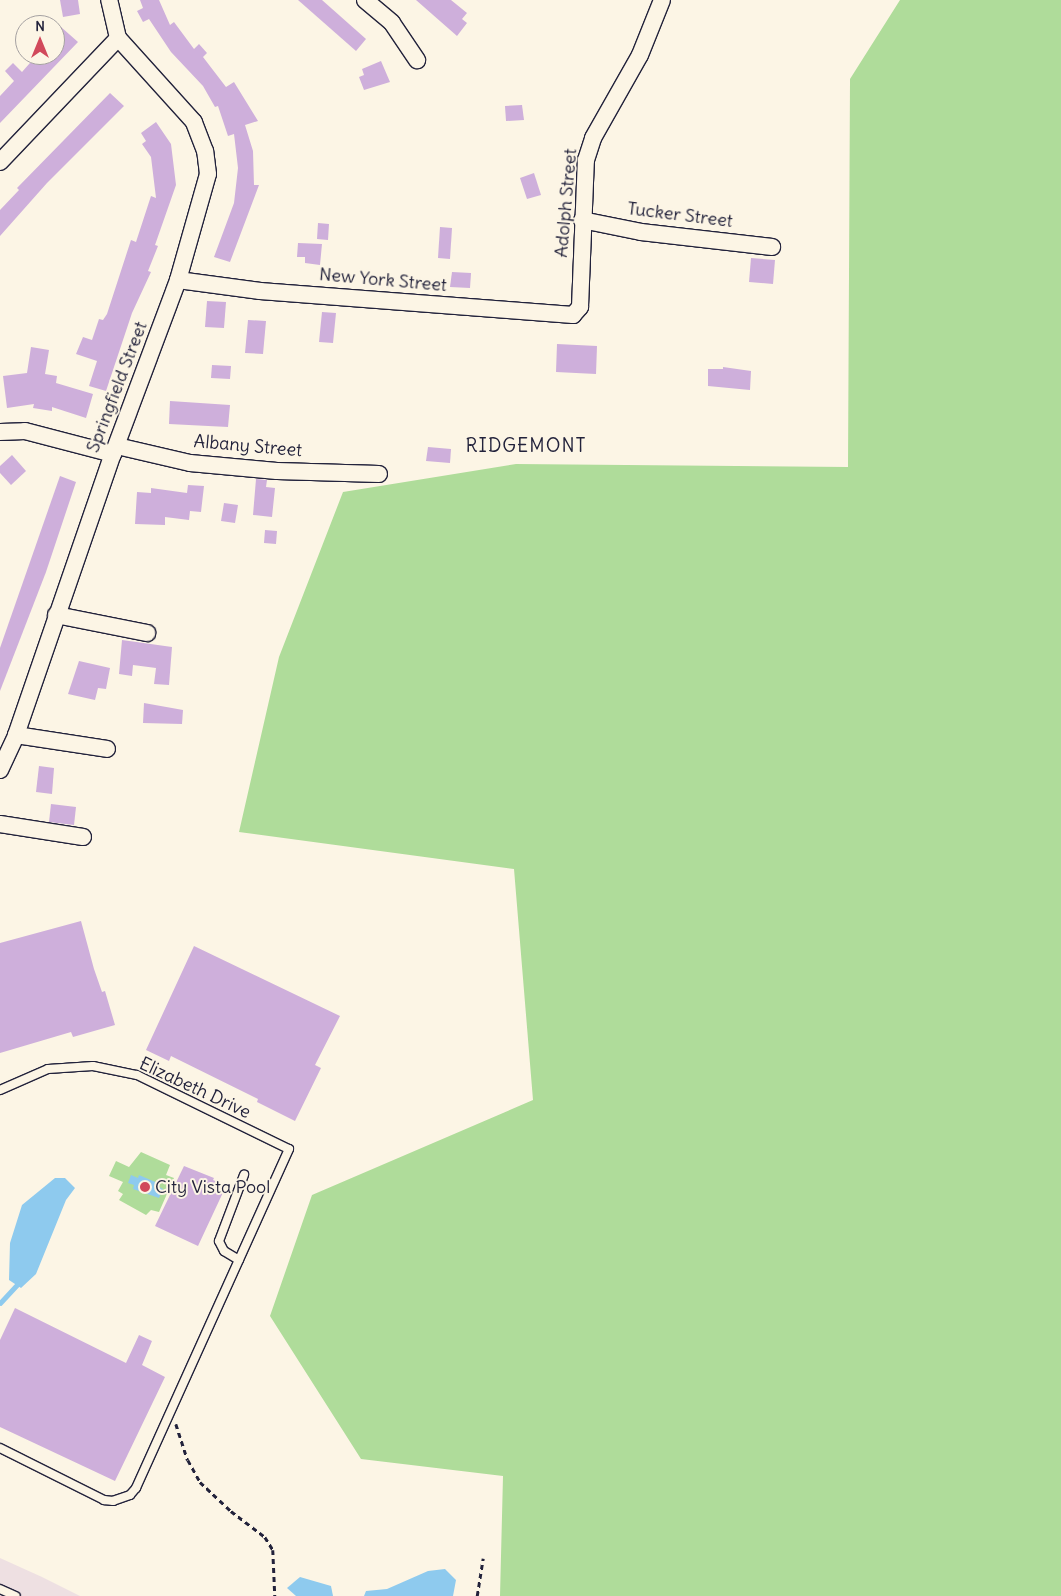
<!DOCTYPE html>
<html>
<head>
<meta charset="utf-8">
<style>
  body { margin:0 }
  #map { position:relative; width:1061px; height:1596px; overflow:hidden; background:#fcf5e5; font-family:Delius,sans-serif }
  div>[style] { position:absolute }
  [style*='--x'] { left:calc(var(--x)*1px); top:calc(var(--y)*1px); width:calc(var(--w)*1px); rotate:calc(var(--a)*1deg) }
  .built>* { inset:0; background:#eee0e2 }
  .green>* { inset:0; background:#afdc9a }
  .water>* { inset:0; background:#8ecaee }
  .stream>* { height:4.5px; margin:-2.25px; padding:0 2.25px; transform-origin:2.25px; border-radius:2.25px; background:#8ecaee }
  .building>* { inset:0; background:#ceafdb }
  .path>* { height:2.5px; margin-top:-1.25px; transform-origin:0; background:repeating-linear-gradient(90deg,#22223b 0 5px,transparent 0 9px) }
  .roads { filter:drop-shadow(1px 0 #22223b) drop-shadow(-1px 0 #22223b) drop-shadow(0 1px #22223b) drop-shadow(0 -1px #22223b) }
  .service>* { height:8px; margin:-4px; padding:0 4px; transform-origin:4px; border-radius:4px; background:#fcf5e5 }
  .minor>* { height:16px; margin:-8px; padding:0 8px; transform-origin:8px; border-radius:8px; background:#fcf5e5 }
  .dots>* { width:14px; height:14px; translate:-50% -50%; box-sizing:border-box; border:2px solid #fcf5e5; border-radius:50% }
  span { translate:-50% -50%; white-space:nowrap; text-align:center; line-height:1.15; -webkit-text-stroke:4px #fcf5e5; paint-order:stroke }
  .street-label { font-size:18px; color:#22223b }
  .poi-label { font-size:18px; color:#22223b }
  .left { translate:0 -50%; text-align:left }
  .neighbourhood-label { font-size:19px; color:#22223b; letter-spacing:1px }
  .north { position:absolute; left:15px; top:15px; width:50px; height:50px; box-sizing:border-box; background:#fcf5e5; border:1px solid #a5a1a1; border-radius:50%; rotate:0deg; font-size:14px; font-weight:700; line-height:20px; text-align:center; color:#22223b }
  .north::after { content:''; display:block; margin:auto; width:18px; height:22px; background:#d1495b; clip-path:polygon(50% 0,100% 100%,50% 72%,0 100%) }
</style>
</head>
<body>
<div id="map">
  <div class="built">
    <div style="clip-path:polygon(0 1558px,42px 1577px,80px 1596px,0 1596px)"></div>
  </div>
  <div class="green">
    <div style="clip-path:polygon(900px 0,1061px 0,1061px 1596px,500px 1596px,503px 1476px,361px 1459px,270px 1316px,312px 1195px,533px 1100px,514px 869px,239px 832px,279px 657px,343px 492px,516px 464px,848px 467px,850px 79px)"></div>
    <div style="clip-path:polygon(141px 1152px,170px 1165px,166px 1175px,174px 1178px,159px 1212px,151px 1210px,146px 1215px,119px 1200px,123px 1194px,118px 1191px,123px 1182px,109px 1176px,116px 1161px,129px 1167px)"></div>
  </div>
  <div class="water">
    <div style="clip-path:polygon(131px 1175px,138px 1178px,139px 1175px,160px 1184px,159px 1187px,163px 1189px,159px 1198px,133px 1189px,134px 1185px,128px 1183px)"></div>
    <div style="clip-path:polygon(55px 1178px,65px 1178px,75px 1188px,66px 1200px,36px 1274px,21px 1288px,9px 1280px,10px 1243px,22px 1205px)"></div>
    <div style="clip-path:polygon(445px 1569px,456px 1580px,453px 1596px,364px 1596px,366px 1591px,387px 1589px,428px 1571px)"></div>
    <div style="clip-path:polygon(300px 1577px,331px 1586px,333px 1596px,296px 1596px,287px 1588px)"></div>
  </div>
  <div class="stream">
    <div style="--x:0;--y:1303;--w:25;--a:-47"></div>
  </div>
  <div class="building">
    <div style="clip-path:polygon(60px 0,78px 0,80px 14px,63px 17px)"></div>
    <div style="clip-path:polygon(140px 0,159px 0,170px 25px,174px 22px,194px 49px,199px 44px,207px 53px,203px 57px,226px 87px,234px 82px,258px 121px,245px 125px,253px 151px,254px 185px,259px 185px,230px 262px,214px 257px,234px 203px,238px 168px,234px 134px,228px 136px,218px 106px,215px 107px,203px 86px,171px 52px,149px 19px,143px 22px,137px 11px,143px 8px)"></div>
    <div style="clip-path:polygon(298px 0,322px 0,366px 39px,356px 51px)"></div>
    <div style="clip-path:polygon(416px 0,451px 0,467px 13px,462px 19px,467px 23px,457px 36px)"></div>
    <div style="clip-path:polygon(61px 27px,78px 42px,0 123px,0 96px,14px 81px,5px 71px,13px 63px,22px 72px,37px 55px,55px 55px,55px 34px)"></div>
    <div style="clip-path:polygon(381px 61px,390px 82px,364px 90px,359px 77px,364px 75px,362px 69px)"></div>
    <div style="clip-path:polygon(110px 93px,124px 106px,47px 183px,0 236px,0 210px,19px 190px,17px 188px)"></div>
    <div style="clip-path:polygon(522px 105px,524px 120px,506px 121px,505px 106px)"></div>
    <div style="clip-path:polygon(156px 122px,171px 144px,176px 185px,155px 245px,158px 246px,148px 271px,151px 272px,132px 313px,106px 391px,89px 386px,97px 361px,76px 354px,83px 337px,92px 340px,99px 319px,103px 320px,107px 314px,131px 240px,136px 242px,151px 196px,156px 198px,151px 157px,142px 144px,146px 141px,141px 133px)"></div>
    <div style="clip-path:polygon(534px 173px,541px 195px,527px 199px,520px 178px)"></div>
    <div style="clip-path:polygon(318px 223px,329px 224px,328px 240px,317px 239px)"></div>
    <div style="clip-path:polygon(440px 227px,452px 228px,450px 259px,438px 258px)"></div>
    <div style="clip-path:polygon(298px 243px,322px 244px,320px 265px,305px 263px,305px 257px,297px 257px)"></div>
    <div style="clip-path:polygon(751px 258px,775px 260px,773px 284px,749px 282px)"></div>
    <div style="clip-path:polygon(452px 272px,471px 273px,470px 288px,450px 287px)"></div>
    <div style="clip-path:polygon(207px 301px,226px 302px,224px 328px,205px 327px)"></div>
    <div style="clip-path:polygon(322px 312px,336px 313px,333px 343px,319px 342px)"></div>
    <div style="clip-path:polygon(248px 320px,266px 321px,263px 354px,245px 353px)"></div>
    <div style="clip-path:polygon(557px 344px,597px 346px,596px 374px,556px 372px)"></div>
    <div style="clip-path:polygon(31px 347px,49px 350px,45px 374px,57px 376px,56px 383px,93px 394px,86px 418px,52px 407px,52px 411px,33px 408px,34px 404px,7px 408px,3px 376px,27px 373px)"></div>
    <div style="clip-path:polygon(212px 365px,231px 366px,230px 379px,211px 378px)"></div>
    <div style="clip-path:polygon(723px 367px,751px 371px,750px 390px,708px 386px,708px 369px,723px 369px)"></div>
    <div style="clip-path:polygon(170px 401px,230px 405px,228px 427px,169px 424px)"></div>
    <div style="clip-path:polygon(428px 447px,451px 449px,450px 463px,426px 461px)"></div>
    <div style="clip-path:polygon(12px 455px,26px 471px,11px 485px,0 473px,0 466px)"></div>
    <div style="clip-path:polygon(60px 476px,76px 482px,46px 572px,0 691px,0 648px)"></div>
    <div style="clip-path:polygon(256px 479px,267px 480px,266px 487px,275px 488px,272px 517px,253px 515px)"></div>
    <div style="clip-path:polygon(188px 485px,204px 486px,201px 512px,190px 511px,189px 520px,165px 517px,165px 525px,135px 524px,137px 492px,151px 493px,151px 488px,187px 493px)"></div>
    <div style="clip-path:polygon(224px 503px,238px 505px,235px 523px,221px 521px)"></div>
    <div style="clip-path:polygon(265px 530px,277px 531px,276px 544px,264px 543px)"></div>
    <div style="clip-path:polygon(122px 640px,172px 647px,169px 685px,154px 684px,156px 668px,133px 665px,132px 676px,119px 674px)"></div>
    <div style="clip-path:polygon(79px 661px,110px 668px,106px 689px,98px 688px,95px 700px,68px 694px)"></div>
    <div style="clip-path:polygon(144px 703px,183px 710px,182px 724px,143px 723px)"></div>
    <div style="clip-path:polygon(39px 766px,54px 768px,52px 794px,36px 792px)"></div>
    <div style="clip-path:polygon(51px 804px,76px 807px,74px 825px,49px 822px)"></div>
    <div style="clip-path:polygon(81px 921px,94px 969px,102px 992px,105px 991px,115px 1025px,73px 1037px,71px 1032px,0 1053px,0 943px)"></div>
    <div style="clip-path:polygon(194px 946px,340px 1016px,315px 1065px,321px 1068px,295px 1121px,257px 1102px,258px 1099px,171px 1056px,169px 1061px,146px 1050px)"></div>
    <div style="clip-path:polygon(184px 1166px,214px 1178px,213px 1180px,226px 1186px,198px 1246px,155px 1226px)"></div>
    <div style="clip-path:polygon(15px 1308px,126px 1363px,139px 1335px,152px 1341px,142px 1365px,165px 1377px,115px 1481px,0 1427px,0 1340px)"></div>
  </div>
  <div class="path">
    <div style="--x:176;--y:1424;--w:38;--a:72"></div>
    <div style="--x:188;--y:1460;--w:25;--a:61"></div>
    <div style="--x:200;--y:1482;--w:42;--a:43.1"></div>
    <div style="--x:231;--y:1511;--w:43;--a:37.4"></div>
    <div style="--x:265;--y:1537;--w:15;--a:58"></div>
    <div style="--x:273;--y:1550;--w:46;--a:87.5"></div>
    <div style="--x:477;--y:1596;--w:38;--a:-81"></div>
  </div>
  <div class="roads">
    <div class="service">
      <div style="--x:0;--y:1090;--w:52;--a:-23.6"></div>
      <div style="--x:48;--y:1069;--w:45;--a:-3.8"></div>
      <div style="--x:93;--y:1066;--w:45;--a:11.6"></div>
      <div style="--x:137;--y:1075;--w:169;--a:26"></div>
      <div style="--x:289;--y:1149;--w:372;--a:114.3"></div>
      <div style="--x:136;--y:1488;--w:9;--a:131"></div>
      <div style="--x:130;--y:1495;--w:18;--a:161"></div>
      <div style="--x:113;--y:1501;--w:9;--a:-174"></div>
      <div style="--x:104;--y:1500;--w:116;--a:-153.4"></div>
      <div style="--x:239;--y:1260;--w:17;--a:-149"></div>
      <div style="--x:224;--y:1251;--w:11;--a:-117"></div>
      <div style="--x:219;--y:1241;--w:71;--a:-69.3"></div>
      <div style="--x:0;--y:1589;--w:17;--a:24"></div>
    </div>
    <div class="minor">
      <div style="--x:365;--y:0;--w:35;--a:40"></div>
      <div style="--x:392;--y:23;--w:45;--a:56"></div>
      <div style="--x:0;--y:162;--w:171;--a:-46.4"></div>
      <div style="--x:118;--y:38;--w:39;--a:-103"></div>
      <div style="--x:582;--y:220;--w:60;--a:11.5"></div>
      <div style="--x:641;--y:232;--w:132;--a:6.5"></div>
      <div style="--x:178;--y:280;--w:83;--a:7.6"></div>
      <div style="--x:260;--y:291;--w:314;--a:4.4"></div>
      <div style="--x:573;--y:315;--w:11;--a:-49"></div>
      <div style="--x:580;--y:307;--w:147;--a:-87.7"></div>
      <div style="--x:586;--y:160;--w:23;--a:-72"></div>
      <div style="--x:593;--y:138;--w:95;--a:-60.5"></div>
      <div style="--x:640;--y:55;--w:59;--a:-68.2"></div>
      <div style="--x:0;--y:432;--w:25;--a:-2"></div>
      <div style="--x:25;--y:431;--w:91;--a:14.6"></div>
      <div style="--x:117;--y:446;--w:75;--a:13.1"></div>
      <div style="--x:190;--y:463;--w:87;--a:5.3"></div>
      <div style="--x:277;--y:471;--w:102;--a:1.7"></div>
      <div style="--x:56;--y:615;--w:93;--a:11.2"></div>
      <div style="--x:16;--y:735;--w:92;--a:8.7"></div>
      <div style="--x:0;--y:770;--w:38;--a:-65"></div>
      <div style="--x:16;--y:735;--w:297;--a:-71"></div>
      <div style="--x:113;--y:454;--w:186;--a:-69.5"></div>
      <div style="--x:178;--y:280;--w:110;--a:-74.2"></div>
      <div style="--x:208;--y:174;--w:23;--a:-97"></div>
      <div style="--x:205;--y:151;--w:31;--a:-111"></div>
      <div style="--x:194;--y:122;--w:113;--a:-132.1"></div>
      <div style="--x:0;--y:824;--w:84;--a:8.9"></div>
    </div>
  </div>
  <div class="dots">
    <div style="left:145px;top:1187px;background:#d1495b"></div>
  </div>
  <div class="street-label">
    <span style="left:566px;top:203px;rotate:-85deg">Adolph Street</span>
    <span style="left:680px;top:215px;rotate:7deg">Tucker Street</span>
    <span style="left:383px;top:280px;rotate:5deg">New York Street</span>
    <span style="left:117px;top:387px;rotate:-69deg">Springfield Street</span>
    <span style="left:248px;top:446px;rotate:5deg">Albany Street</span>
    <span style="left:195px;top:1088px;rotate:25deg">Elizabeth Drive</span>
  </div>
  <div class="poi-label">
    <span class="left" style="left:155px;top:1187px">City Vista Pool</span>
  </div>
  <div class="neighbourhood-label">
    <span style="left:526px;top:446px">RIDGEMONT</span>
  </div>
  <div class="north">N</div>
</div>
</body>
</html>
